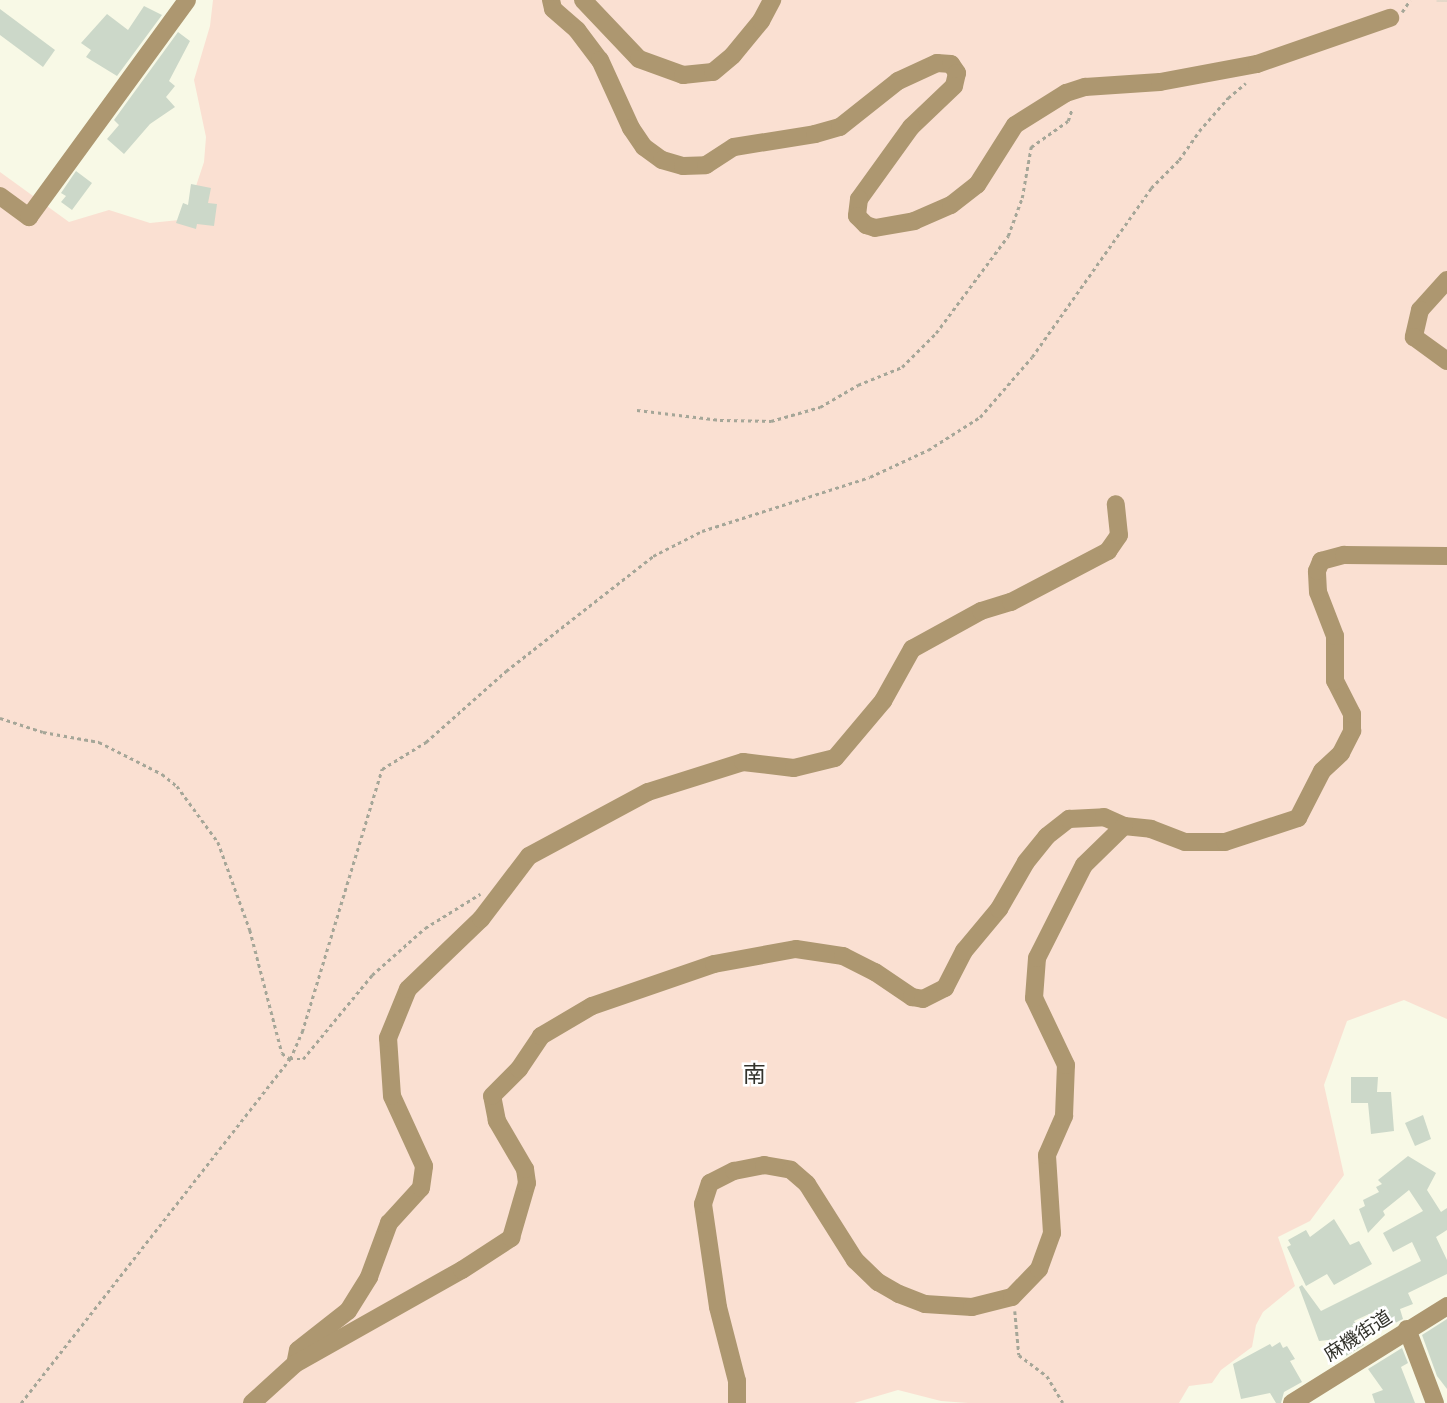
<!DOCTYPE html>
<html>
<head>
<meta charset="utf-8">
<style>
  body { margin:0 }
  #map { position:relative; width:1447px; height:1403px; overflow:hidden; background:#f8f9e6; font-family:Montserrat,"Noto Sans JP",sans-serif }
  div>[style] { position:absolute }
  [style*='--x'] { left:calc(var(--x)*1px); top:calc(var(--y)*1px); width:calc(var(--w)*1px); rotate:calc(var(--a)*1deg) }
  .green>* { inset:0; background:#fae0d2 }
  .building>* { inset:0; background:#ccd8c9 }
  .highway-tunnel>* { height:21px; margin-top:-10.5px; transform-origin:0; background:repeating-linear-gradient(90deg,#d1d1c1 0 21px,transparent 0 31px) }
  .path>* { height:2.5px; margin-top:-1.25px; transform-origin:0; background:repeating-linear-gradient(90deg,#a5a698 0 3.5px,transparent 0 7px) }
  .minor>* { height:18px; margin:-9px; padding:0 9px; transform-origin:9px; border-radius:9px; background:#ad9770 }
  span { translate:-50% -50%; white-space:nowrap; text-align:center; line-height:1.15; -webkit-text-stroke:5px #fff; paint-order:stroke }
  .street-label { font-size:19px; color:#33332c }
  .quarter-label { font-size:23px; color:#33332c }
</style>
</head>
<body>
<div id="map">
  <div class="green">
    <div style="clip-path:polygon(213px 0,1447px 0,1447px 1019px,1404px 1000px,1347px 1021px,1324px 1085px,1344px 1175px,1310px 1221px,1278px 1237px,1295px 1286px,1263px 1312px,1256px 1325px,1252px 1347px,1221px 1370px,1212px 1383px,1189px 1386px,1179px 1403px,968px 1403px,941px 1401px,898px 1390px,854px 1403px,0 1403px,0 172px,69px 222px,109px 210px,150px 223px,179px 220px,191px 201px,204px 162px,206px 137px,194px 80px,210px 26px)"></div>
  </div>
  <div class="building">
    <div style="clip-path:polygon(144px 6px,162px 15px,117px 76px,86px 57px,91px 50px,81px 43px,107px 14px,128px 30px)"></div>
    <div style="clip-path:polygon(0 9px,55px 50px,43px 67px,0 35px)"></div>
    <div style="clip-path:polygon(178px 32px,190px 41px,169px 81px,175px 86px,166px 97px,175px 107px,150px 124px,124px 154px,107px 139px,119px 125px,114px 120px)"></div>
    <div style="clip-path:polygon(76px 171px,92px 183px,72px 210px,61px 202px,66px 196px,61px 193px)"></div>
    <div style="clip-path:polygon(191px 184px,211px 188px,208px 203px,217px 204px,214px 226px,197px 224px,196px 229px,176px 223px,183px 203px,188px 205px)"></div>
    <div style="clip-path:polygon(1351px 1077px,1378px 1077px,1377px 1092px,1391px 1092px,1394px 1131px,1371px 1134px,1368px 1103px,1351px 1103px)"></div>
    <div style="clip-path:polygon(1423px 1115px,1431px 1139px,1415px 1146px,1405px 1123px)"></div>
    <div style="clip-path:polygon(1408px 1156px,1436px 1173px,1427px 1190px,1441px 1212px,1447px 1208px,1447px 1230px,1436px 1237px,1447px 1260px,1447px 1274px,1408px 1293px,1413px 1304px,1400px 1309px,1403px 1319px,1391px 1325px,1382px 1308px,1354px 1321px,1356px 1324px,1352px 1325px,1364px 1345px,1346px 1356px,1337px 1339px,1319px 1341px,1299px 1287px,1302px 1285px,1321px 1311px,1421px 1261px,1412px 1242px,1393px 1252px,1383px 1233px,1423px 1211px,1409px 1190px,1383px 1211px,1385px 1215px,1368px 1233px,1359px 1209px,1365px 1206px,1363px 1200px,1379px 1192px,1376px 1187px,1382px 1184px,1378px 1180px)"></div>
    <div style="clip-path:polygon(1334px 1219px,1350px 1245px,1359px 1241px,1372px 1264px,1334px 1285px,1327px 1274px,1306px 1286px,1287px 1247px,1291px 1245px,1288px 1240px,1306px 1230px,1310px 1237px)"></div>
    <div style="clip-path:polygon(1447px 1319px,1447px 1389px,1437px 1376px,1422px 1335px)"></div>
    <div style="clip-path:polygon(1280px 1342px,1283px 1348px,1287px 1346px,1295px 1359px,1290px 1361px,1302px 1382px,1284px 1392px,1281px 1403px,1276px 1403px,1270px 1393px,1241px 1399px,1233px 1364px,1270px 1344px,1272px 1347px)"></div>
    <div style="clip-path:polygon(1402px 1348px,1408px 1363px,1401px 1367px,1415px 1403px,1375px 1403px,1372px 1394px,1383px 1390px,1368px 1369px)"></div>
  </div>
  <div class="highway-tunnel">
    <div style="--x:1447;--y:0;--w:1;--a:90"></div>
  </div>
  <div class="path">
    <div style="--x:1402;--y:12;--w:14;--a:-56"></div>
    <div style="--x:637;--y:410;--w:84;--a:6.9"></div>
    <div style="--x:720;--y:420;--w:51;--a:1.1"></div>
    <div style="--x:771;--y:421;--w:51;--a:-15.9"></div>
    <div style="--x:820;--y:407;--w:44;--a:-30.1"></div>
    <div style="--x:858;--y:385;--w:48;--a:-22.2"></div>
    <div style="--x:902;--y:367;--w:48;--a:-45"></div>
    <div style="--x:936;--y:333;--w:121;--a:-53.4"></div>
    <div style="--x:1008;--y:236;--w:40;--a:-69.8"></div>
    <div style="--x:1022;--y:198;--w:52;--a:-80"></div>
    <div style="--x:1031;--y:147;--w:45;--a:-35.1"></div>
    <div style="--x:1068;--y:121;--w:13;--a:-72"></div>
    <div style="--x:0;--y:718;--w:45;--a:18"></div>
    <div style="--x:43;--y:732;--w:57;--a:10.1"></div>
    <div style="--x:99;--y:742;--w:71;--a:26.9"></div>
    <div style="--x:162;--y:774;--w:19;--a:39"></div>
    <div style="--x:177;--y:786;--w:69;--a:53.8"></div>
    <div style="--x:218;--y:842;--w:94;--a:70"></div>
    <div style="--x:250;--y:930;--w:127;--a:75.4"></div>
    <div style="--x:282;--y:1053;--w:10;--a:37"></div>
    <div style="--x:290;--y:1059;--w:13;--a:0"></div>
    <div style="--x:303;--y:1059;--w:109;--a:-50.6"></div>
    <div style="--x:372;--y:975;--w:71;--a:-41.6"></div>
    <div style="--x:425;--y:928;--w:65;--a:-31.7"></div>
    <div style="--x:1015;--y:1311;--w:44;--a:84.8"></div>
    <div style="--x:1019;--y:1355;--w:35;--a:37"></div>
    <div style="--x:1047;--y:1376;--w:31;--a:59"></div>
    <div style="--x:21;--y:1403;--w:437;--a:-52"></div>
    <div style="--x:290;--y:1059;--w:30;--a:-66"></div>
    <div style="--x:302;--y:1032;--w:275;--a:-73.1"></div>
    <div style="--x:382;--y:769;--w:52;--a:-31.5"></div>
    <div style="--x:426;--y:742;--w:107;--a:-41.6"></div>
    <div style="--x:506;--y:671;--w:187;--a:-38"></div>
    <div style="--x:653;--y:556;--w:55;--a:-27"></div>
    <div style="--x:702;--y:531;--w:176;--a:-17.8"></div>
    <div style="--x:870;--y:477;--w:64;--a:-25"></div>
    <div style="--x:928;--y:450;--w:62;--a:-32.4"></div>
    <div style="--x:980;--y:417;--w:79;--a:-49.1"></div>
    <div style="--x:1032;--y:357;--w:207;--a:-54.8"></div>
    <div style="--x:1151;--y:188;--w:40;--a:-45"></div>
    <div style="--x:1179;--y:160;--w:35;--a:-55"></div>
    <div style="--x:1199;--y:131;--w:44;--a:-48.7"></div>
    <div style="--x:1228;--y:98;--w:23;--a:-40"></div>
  </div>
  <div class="minor">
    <div style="--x:551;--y:0;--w:9;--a:77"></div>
    <div style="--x:553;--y:9;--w:32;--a:41"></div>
    <div style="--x:577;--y:30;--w:38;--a:53"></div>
    <div style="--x:600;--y:60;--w:75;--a:65.5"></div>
    <div style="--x:631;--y:128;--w:23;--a:56"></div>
    <div style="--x:644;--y:147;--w:22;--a:36"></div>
    <div style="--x:662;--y:160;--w:22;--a:16"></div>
    <div style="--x:683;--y:166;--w:23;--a:-2"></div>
    <div style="--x:706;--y:165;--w:33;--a:-33"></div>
    <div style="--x:734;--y:147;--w:82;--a:-9.1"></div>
    <div style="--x:815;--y:134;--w:26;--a:-16"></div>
    <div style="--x:840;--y:127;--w:74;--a:-38.4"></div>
    <div style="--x:898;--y:81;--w:43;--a:-24.8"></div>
    <div style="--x:937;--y:63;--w:14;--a:4"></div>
    <div style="--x:951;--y:64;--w:11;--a:56"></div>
    <div style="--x:957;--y:73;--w:13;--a:103"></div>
    <div style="--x:954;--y:86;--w:59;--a:136.4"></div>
    <div style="--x:911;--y:127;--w:89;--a:125.8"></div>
    <div style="--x:859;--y:199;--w:17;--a:97"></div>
    <div style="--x:857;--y:216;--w:13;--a:45"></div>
    <div style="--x:866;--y:225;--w:9;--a:18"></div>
    <div style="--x:875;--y:228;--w:40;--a:-10"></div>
    <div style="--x:914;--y:221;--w:40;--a:-23.4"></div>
    <div style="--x:951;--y:205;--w:33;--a:-38"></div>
    <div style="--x:977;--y:185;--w:71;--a:-57.7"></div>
    <div style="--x:1015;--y:125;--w:60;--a:-32.1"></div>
    <div style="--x:1066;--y:93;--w:20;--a:-18"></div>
    <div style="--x:1085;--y:87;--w:75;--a:-3.8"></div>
    <div style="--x:1160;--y:82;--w:99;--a:-10.5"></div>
    <div style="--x:1257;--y:64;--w:141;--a:-19.1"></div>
    <div style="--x:583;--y:0;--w:81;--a:46.5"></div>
    <div style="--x:639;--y:59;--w:47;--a:20"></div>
    <div style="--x:683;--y:75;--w:30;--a:-6"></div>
    <div style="--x:713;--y:72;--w:26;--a:-40"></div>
    <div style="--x:733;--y:55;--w:44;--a:-50.5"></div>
    <div style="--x:761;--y:21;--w:24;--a:-62"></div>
    <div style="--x:0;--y:196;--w:36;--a:36"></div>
    <div style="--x:29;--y:217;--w:268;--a:-53.9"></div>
    <div style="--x:1447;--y:280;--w:40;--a:132"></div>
    <div style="--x:1420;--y:310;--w:28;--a:103"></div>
    <div style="--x:1414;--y:337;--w:41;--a:36"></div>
    <div style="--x:1407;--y:1329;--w:79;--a:69.3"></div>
    <div style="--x:296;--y:1360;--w:10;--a:-79"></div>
    <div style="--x:298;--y:1350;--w:63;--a:-38"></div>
    <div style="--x:348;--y:1311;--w:40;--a:-58"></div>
    <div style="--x:369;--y:1277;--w:58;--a:-69.7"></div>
    <div style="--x:389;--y:1223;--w:47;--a:-47.6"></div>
    <div style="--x:421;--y:1188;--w:22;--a:-82"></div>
    <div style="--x:424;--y:1166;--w:77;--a:-114.6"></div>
    <div style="--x:392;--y:1096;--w:58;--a:-93.9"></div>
    <div style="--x:388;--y:1038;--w:53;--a:-67.8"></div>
    <div style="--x:408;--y:989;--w:101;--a:-43.8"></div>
    <div style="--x:481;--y:919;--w:79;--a:-52.7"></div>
    <div style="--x:529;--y:856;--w:135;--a:-28.3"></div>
    <div style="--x:648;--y:792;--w:100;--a:-17.5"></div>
    <div style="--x:743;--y:762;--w:51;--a:6.7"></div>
    <div style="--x:794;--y:768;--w:42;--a:-13.7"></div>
    <div style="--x:835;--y:758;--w:75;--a:-49.9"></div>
    <div style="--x:883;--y:701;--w:60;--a:-60.9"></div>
    <div style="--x:912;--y:649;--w:79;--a:-28.8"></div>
    <div style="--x:981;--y:611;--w:31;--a:-17"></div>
    <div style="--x:1011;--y:602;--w:110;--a:-27.7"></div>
    <div style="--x:1108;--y:551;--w:19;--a:-55"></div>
    <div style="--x:1119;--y:535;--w:31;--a:-96"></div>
    <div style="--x:252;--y:1403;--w:58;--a:-42.2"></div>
    <div style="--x:295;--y:1364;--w:192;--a:-29.4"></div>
    <div style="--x:462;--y:1270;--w:59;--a:-33.1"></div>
    <div style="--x:511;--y:1238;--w:57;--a:-73.8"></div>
    <div style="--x:527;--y:1183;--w:14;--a:-98"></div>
    <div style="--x:525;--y:1169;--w:56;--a:-120.3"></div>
    <div style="--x:497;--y:1121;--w:25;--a:-101"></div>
    <div style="--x:492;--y:1096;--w:38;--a:-45"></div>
    <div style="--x:519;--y:1069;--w:40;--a:-56"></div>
    <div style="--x:541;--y:1036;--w:59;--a:-30.5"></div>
    <div style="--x:592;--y:1006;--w:129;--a:-19"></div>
    <div style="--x:714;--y:964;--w:83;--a:-10.4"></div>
    <div style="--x:796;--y:949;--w:48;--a:8.5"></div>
    <div style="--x:843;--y:956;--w:36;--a:27"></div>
    <div style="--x:875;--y:972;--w:45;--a:34"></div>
    <div style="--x:912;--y:997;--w:11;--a:10"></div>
    <div style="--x:923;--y:999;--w:25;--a:-27"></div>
    <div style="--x:945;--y:988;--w:42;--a:-62.8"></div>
    <div style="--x:964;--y:951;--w:55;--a:-50.2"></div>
    <div style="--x:999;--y:909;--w:54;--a:-60.1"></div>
    <div style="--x:1026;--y:862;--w:33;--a:-51"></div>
    <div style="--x:1047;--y:836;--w:28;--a:-38"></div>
    <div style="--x:1069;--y:819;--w:35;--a:-3"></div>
    <div style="--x:1104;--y:817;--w:22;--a:24"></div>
    <div style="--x:1124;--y:826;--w:27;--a:6"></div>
    <div style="--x:1151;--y:829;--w:36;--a:21"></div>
    <div style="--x:1185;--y:842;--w:40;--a:0"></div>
    <div style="--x:1225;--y:842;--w:77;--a:-18.2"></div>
    <div style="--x:1298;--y:818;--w:53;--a:-62.9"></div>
    <div style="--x:1322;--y:771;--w:26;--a:-43"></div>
    <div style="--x:1341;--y:753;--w:25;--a:-63"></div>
    <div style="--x:1352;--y:731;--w:17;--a:-90"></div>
    <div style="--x:1352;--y:714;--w:37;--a:-117"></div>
    <div style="--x:1335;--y:681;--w:45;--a:-90"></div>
    <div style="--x:1335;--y:636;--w:47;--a:-111.1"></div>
    <div style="--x:1318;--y:592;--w:21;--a:-93"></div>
    <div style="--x:1317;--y:571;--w:11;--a:-68"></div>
    <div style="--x:1321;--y:561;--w:24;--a:-15"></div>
    <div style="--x:1344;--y:555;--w:103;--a:0.6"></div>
    <div style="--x:737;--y:1403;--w:22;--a:-90"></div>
    <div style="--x:737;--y:1381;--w:76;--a:-104.4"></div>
    <div style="--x:718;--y:1307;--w:104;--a:-98.3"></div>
    <div style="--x:703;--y:1204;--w:22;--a:-72"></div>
    <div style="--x:710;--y:1183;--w:27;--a:-27"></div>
    <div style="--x:734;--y:1171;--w:31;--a:-11"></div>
    <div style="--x:764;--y:1165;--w:27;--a:10"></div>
    <div style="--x:791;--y:1170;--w:21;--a:41"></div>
    <div style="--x:807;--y:1184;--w:90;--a:57.7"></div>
    <div style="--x:855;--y:1260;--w:32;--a:44"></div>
    <div style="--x:878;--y:1282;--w:24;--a:30"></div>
    <div style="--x:899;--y:1294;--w:28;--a:21"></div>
    <div style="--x:925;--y:1304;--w:47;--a:3.7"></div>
    <div style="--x:972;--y:1307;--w:41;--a:-14"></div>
    <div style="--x:1012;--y:1297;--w:39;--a:-46"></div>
    <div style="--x:1039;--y:1269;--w:38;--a:-70"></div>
    <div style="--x:1052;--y:1233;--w:78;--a:-93.7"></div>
    <div style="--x:1047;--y:1155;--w:43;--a:-66.4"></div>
    <div style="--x:1064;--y:1116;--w:51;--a:-87.8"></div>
    <div style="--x:1066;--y:1065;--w:74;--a:-115.5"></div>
    <div style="--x:1034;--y:998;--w:40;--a:-85.7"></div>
    <div style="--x:1037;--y:958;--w:104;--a:-63.2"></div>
    <div style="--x:1084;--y:865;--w:56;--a:-44.3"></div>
    <div style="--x:1292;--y:1403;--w:183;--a:-32"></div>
  </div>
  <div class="street-label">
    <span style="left:1358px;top:1336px;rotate:-33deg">麻機街道</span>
  </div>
  <div class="quarter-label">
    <span style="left:754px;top:1074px">南</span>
  </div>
</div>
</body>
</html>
